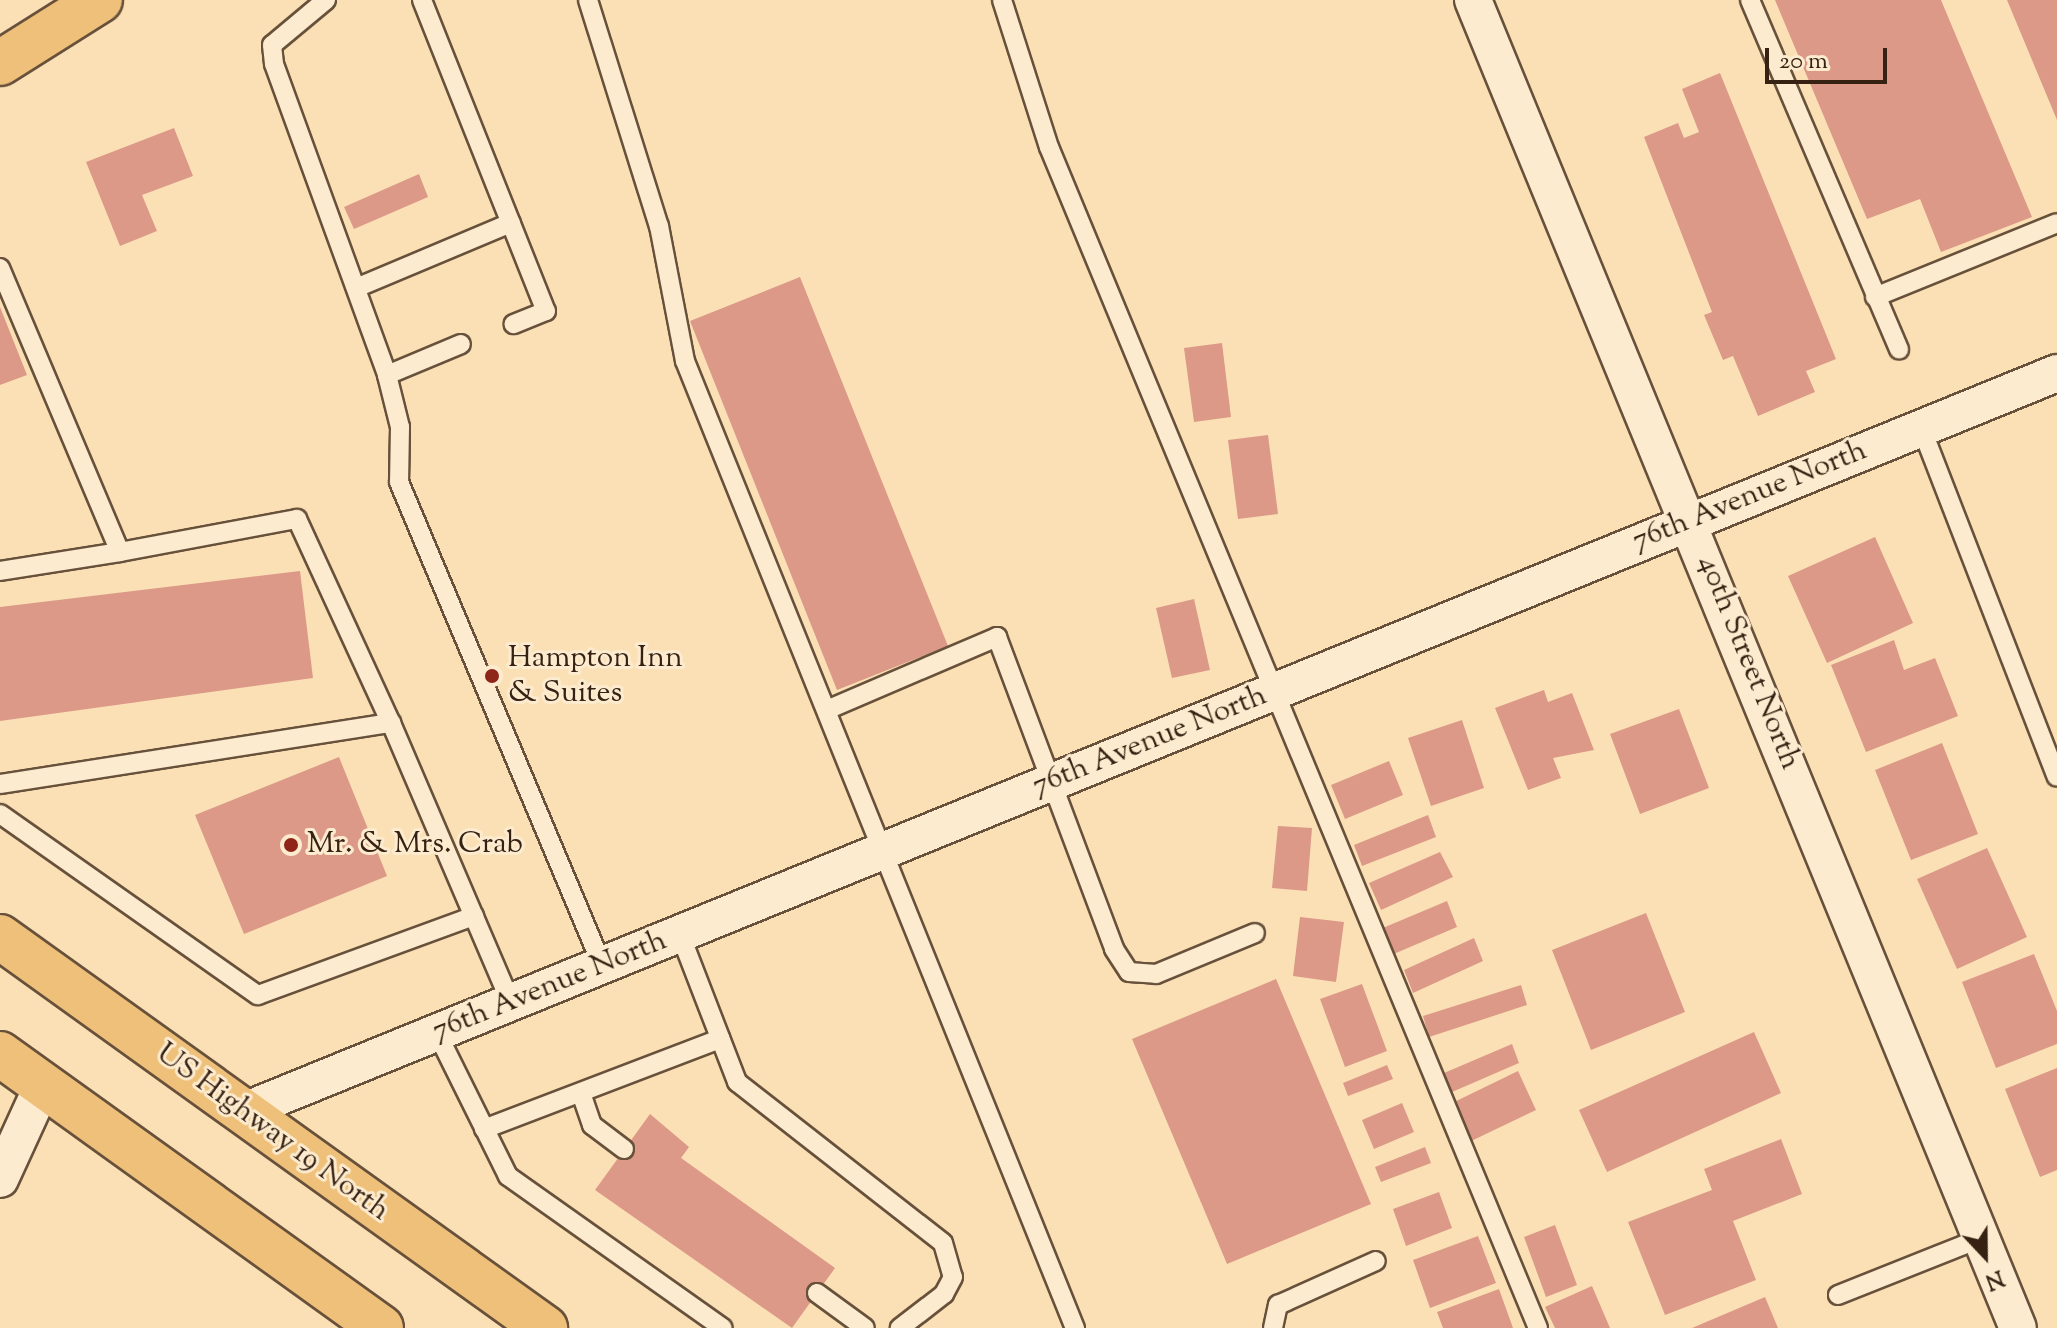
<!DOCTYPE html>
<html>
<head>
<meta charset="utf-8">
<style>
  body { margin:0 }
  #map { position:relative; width:2057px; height:1328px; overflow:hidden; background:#fbe0b5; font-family:"Sorts Mill Goudy",serif }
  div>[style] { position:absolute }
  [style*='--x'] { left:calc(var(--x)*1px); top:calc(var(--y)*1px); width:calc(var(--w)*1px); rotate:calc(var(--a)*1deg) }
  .building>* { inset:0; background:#dc9988 }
  .roads { filter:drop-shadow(2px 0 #68513b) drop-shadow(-2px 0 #68513b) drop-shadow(0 2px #68513b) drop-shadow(0 -2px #68513b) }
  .service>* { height:18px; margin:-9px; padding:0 9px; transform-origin:9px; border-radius:9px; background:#fcebcf }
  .minor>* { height:36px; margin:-18px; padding:0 18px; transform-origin:18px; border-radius:18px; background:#fcebcf }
  .primary>* { height:44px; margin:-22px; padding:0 22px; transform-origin:22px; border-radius:22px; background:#eec07a }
  .trunk>* { height:44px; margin:-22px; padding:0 22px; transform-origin:22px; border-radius:22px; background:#eec07a }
  .dots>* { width:22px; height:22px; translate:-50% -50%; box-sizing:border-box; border:4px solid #fcebcf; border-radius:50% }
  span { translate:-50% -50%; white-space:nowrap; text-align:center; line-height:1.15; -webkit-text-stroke:6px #fcebcf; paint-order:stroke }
  .street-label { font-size:30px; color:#372112 }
  .poi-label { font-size:30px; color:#372112 }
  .left { translate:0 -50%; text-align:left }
  .north { position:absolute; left:1945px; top:1216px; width:80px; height:80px; -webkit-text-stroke:6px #fcebcf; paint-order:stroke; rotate:158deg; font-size:22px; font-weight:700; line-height:32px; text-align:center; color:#372112 }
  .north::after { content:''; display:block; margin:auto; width:28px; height:36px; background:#372112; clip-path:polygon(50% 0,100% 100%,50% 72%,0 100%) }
  .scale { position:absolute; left:1765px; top:48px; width:122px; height:36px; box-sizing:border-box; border:4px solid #372112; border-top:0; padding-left:10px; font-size:24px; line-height:28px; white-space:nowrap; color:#372112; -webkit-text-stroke:6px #fcebcf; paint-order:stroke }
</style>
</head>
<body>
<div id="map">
  <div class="building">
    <div style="clip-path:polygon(1775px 0,1941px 0,2032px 217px,1941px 252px,1920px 199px,1867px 219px)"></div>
    <div style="clip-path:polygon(2007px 0,2057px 0,2057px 120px)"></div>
    <div style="clip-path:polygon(1720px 73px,1836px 359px,1806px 371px,1815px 392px,1758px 416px,1733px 356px,1723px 360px,1704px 315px,1712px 312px,1644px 137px,1678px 123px,1684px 138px,1699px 132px,1682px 89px)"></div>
    <div style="clip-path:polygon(174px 128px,193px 176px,142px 195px,157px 231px,120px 246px,86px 162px)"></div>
    <div style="clip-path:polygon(419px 174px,428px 197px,354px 229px,344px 207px)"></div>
    <div style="clip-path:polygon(800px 277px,948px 646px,837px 690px,690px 321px)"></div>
    <div style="clip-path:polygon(0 307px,27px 375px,0 385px)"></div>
    <div style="clip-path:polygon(1222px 343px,1231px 417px,1194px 422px,1184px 348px)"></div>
    <div style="clip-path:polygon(1268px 435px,1278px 514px,1238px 519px,1228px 440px)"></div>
    <div style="clip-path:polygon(1875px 537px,1913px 623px,1827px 663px,1788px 576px)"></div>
    <div style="clip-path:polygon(300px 571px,313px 678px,0 721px,0 607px)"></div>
    <div style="clip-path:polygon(1194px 599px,1210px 670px,1172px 678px,1156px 608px)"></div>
    <div style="clip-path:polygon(1894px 640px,1904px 670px,1935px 658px,1958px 716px,1866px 752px,1831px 665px)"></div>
    <div style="clip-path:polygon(1544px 690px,1548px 702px,1572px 693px,1594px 750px,1553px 758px,1561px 778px,1528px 790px,1495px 708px)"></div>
    <div style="clip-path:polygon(1679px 709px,1709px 788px,1640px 814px,1610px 734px)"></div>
    <div style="clip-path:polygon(1462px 720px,1484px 788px,1431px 806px,1408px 738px)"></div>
    <div style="clip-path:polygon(1942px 743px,1978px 834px,1911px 860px,1875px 770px)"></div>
    <div style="clip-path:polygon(339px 757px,387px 876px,244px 934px,195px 815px)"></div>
    <div style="clip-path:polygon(1389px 761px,1403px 795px,1345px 819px,1331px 785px)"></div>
    <div style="clip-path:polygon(1428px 815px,1436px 837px,1362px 866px,1354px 845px)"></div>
    <div style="clip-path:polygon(1278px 826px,1312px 828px,1307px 891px,1272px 888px)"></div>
    <div style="clip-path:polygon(1987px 848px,2027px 937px,1957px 969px,1917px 879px)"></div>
    <div style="clip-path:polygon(1440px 852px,1453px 877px,1381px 910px,1369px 883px)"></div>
    <div style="clip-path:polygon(1447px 901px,1457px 927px,1389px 956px,1378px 930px)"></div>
    <div style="clip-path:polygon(1646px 913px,1685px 1012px,1591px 1050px,1552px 950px)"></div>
    <div style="clip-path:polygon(1300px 917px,1344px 922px,1336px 982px,1293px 976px)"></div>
    <div style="clip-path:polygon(1474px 938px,1483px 961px,1413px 993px,1404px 970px)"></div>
    <div style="clip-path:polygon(2034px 954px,2057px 1011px,2057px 1044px,1996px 1068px,1962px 982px)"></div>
    <div style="clip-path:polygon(1276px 979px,1371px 1204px,1227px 1264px,1132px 1039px)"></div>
    <div style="clip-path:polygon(1362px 984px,1387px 1051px,1345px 1067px,1320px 999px)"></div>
    <div style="clip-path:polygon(1521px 985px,1527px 1005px,1429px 1037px,1423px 1016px)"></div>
    <div style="clip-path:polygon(1754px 1032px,1781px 1093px,1607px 1172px,1579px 1110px)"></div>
    <div style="clip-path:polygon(1512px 1044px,1519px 1063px,1452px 1092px,1444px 1073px)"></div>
    <div style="clip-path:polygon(1387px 1065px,1393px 1079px,1348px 1096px,1343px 1083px)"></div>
    <div style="clip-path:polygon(2057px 1068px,2057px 1170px,2040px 1177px,2005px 1089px)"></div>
    <div style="clip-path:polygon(1518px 1071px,1536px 1110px,1465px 1144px,1446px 1106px)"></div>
    <div style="clip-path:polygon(1402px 1103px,1414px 1132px,1374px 1149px,1362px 1120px)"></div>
    <div style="clip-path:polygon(650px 1114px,689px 1147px,681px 1158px,835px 1268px,792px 1328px,595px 1190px)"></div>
    <div style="clip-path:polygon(1781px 1139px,1802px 1194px,1733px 1221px,1756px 1280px,1665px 1315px,1628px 1222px,1712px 1190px,1704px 1169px)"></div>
    <div style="clip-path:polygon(1425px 1147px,1431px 1163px,1381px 1182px,1375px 1167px)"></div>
    <div style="clip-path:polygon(1439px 1192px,1452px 1228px,1406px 1246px,1393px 1209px)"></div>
    <div style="clip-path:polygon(1555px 1225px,1577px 1285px,1546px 1297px,1524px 1237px)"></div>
    <div style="clip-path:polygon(1478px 1236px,1496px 1283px,1430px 1308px,1413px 1260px)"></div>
    <div style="clip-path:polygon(1592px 1286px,1610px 1328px,1555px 1328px,1545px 1307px)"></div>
    <div style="clip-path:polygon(1499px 1289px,1513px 1328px,1443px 1328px,1437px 1312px)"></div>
    <div style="clip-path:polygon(1765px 1297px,1778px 1328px,1692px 1328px)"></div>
  </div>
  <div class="roads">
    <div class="service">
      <div style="--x:326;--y:0;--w:70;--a:140.2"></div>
      <div style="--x:272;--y:45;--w:19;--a:84"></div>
      <div style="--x:274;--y:64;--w:331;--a:70"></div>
      <div style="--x:387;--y:375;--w:54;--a:76"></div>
      <div style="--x:400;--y:427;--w:55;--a:91"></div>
      <div style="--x:399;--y:482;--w:524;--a:67.2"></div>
      <div style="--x:422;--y:0;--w:335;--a:68.3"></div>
      <div style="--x:546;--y:311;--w:35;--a:158"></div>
      <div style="--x:588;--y:0;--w:237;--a:72.6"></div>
      <div style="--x:659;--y:226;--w:137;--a:79.1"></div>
      <div style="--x:685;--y:361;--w:1043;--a:68.04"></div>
      <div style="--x:1002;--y:0;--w:154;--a:72.3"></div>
      <div style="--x:1049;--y:147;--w:1278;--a:67.51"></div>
      <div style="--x:1750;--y:0;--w:380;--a:66.9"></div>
      <div style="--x:0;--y:268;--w:308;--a:67.1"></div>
      <div style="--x:120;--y:552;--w:121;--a:171"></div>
      <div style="--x:356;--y:288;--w:168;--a:-22.8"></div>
      <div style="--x:1875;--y:297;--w:196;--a:-22.1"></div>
      <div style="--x:387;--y:375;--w:80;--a:-22.7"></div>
      <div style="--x:1921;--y:427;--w:375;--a:68.8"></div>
      <div style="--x:120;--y:552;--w:180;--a:-10.6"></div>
      <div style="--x:297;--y:519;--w:225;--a:65.3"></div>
      <div style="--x:829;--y:709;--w:183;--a:-23.2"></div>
      <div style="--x:997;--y:637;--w:333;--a:69.4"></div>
      <div style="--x:1114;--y:949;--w:27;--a:57"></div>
      <div style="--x:1129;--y:972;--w:27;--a:4"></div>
      <div style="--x:1156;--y:974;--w:107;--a:-22.5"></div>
      <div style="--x:0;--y:784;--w:396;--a:-8.9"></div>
      <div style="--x:391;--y:723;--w:305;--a:66.8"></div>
      <div style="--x:0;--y:814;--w:315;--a:35.1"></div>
      <div style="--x:258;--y:995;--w:230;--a:-20.1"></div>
      <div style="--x:680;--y:934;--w:159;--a:68.9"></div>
      <div style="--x:737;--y:1082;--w:261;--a:38"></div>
      <div style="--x:943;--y:1243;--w:35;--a:74"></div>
      <div style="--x:953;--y:1277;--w:19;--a:118"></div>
      <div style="--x:944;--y:1294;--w:56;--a:142.3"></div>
      <div style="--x:437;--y:1033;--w:160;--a:63.6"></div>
      <div style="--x:508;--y:1176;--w:263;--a:35.3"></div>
      <div style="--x:581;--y:1093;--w:34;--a:71"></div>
      <div style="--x:592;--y:1125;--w:40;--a:37"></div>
      <div style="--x:484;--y:1129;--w:253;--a:-20.9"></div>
      <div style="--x:817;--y:1293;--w:59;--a:36.1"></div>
      <div style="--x:1838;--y:1295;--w:154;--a:-21.7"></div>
      <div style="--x:1273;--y:1328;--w:24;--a:-78"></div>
      <div style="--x:1278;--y:1305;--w:107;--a:-24.2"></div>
    </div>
    <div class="minor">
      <div style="--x:1473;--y:0;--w:1435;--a:67.69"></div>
      <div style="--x:244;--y:1111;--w:1957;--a:-22.15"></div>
      <div style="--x:0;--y:1179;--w:103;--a:-65.4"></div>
    </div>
    <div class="primary">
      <div style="--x:0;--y:63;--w:118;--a:-32.2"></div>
    </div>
    <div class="trunk">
      <div style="--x:0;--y:937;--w:671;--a:35.66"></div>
      <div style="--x:0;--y:1054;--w:469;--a:35.7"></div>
    </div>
  </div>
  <div class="dots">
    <div style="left:492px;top:676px;background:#8f2418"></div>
    <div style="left:291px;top:845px;background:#8f2418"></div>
  </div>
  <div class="street-label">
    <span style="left:1750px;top:497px;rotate:-22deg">76th Avenue North</span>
    <span style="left:1748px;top:663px;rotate:68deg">40th Street North</span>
    <span style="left:1150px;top:742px;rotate:-22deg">76th Avenue North</span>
    <span style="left:550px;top:987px;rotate:-22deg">76th Avenue North</span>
    <span style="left:272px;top:1133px;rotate:36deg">US Highway 19 North</span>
  </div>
  <div class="poi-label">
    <span class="left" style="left:508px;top:676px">Hampton Inn<br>&amp; Suites</span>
    <span class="left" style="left:307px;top:845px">Mr. &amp; Mrs. Crab</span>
  </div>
  <div class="north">N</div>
  <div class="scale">20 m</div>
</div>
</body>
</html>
